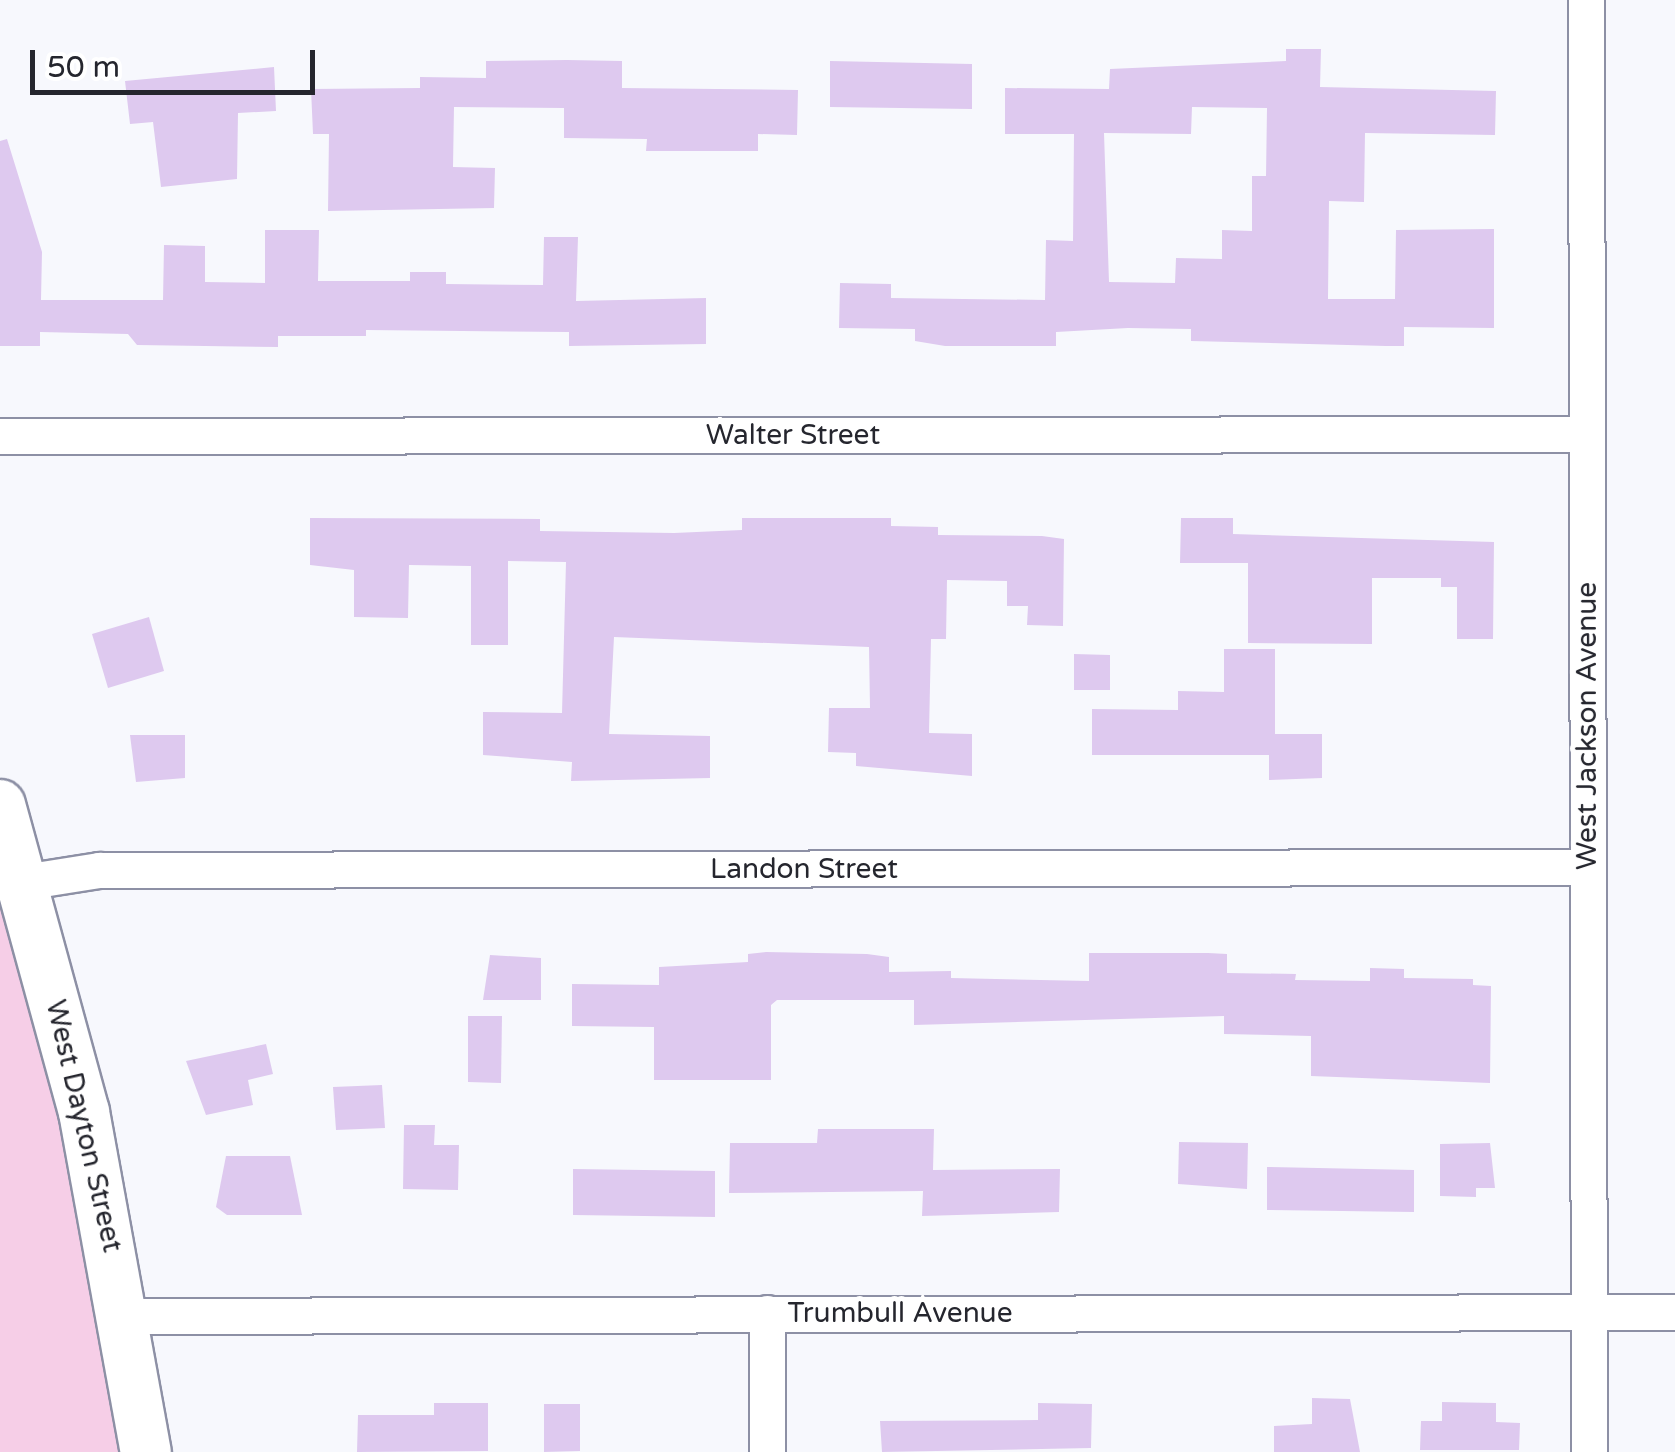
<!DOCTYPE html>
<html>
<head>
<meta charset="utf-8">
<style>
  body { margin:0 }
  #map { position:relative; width:1675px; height:1452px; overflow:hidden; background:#f7f8fd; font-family:"Varela Round",sans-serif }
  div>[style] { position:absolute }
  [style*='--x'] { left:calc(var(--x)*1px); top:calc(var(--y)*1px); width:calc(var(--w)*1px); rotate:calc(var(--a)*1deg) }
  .green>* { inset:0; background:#f6cee7 }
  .building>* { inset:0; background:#dec9ef }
  .roads { filter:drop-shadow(2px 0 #8d90a5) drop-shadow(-2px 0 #8d90a5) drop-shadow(0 2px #8d90a5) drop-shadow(0 -2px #8d90a5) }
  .street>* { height:35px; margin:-17.5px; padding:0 17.5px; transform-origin:17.5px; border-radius:17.5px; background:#fff }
  .secondary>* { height:50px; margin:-25px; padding:0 25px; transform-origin:25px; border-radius:25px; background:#fff }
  span { translate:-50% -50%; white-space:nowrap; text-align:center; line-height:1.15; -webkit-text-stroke:10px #fff; paint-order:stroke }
  .street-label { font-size:28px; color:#25262e }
  .scale { position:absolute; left:30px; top:50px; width:285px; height:45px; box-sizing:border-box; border:5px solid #25262e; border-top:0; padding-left:12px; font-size:30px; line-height:35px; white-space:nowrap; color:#25262e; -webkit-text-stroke:8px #fff; paint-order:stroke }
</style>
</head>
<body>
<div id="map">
  <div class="green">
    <div style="clip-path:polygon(0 885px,61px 1110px,124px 1452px,0 1452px)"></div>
  </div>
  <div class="building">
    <div style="clip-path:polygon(evenodd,1286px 49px,1321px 49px,1320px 87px,1496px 91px,1495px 135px,1365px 133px,1364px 202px,1329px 201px,1328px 299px,1395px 299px,1396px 230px,1494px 229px,1494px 328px,1404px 327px,1404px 346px,1386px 346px,1191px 341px,1191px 329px,1128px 328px,1056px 332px,1056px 346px,945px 346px,915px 341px,915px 329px,839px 328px,840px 283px,891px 284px,891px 298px,1045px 300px,1046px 240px,1073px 241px,1074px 134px,1005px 134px,1005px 88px,1109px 89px,1110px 69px,1286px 61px,1286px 49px,1192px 107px,1267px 108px,1266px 176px,1252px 176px,1252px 231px,1222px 230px,1222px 259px,1176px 258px,1175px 283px,1109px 282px,1104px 133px,1191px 134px,1192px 107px)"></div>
    <div style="clip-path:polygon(567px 60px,622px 61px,622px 88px,798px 90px,797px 135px,758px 134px,758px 151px,646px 151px,647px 139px,564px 138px,564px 108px,454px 107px,453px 167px,495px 168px,494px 208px,328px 211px,329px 134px,313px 134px,311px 89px,420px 88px,420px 77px,486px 78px,486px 61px)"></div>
    <div style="clip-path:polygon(830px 61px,972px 64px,972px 109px,830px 107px)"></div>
    <div style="clip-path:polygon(274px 67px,276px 111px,238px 113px,237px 179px,161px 187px,153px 122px,130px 124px,125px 81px)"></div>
    <div style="clip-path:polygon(7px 139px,42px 252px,41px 300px,163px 300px,164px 245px,205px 246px,205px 282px,265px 283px,265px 230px,319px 230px,318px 281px,410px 281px,410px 272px,446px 272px,446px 284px,543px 285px,544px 237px,578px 237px,576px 301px,706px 298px,706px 344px,569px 346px,569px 332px,366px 330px,366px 336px,278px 336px,278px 347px,137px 345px,128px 334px,40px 332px,40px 346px,0 346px,0 141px)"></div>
    <div style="clip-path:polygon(310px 518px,540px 519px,540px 531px,674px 533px,742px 530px,742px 518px,891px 518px,891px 526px,938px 527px,938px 535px,1042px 536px,1064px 539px,1063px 626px,1027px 625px,1028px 606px,1007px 606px,1007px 581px,947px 580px,946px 639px,931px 639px,929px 733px,972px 734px,972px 776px,856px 766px,856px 753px,828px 752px,829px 708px,870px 708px,869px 647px,614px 637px,609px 734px,710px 736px,710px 778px,571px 781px,572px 762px,483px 755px,483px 712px,562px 713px,566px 562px,508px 561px,508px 645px,471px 645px,471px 566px,409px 565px,408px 618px,354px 617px,354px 570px,310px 565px)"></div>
    <div style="clip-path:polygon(1181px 518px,1233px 518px,1233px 534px,1494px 542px,1493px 639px,1457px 639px,1457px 587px,1441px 587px,1441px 578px,1372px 578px,1372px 644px,1248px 643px,1248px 563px,1180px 563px)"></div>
    <div style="clip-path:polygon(149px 617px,164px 671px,108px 688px,92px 634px)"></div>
    <div style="clip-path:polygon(1224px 649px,1275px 649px,1275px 734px,1322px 734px,1322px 778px,1269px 780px,1269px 755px,1092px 755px,1092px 709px,1178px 710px,1178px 691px,1224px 692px)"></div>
    <div style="clip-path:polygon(1074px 654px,1110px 655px,1110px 690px,1074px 690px)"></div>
    <div style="clip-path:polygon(130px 735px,185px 735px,185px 778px,136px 782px)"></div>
    <div style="clip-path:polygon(766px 952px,867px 954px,889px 957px,889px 972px,951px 971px,951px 978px,1089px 981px,1089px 953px,1208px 953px,1227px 954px,1227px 973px,1296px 974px,1295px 980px,1370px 981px,1370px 968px,1404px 969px,1404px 978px,1473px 979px,1473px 985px,1491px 986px,1490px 1083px,1311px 1076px,1311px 1036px,1224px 1034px,1224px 1016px,914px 1025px,914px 1000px,777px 1000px,771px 1005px,771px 1080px,654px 1080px,654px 1027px,572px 1026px,572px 984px,659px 985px,659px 967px,748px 962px,748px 954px)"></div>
    <div style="clip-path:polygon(490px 955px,541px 958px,541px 1000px,483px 1000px)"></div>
    <div style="clip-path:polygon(468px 1016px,502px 1016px,501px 1083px,468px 1082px)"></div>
    <div style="clip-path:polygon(266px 1044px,273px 1074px,248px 1080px,253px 1105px,206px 1115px,186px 1061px)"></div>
    <div style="clip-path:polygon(382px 1085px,385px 1128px,336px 1130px,333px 1087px)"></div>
    <div style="clip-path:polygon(404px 1125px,435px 1125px,434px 1145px,459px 1145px,458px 1190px,403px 1189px)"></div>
    <div style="clip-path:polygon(818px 1129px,934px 1129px,933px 1170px,1060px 1169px,1059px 1212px,922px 1216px,923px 1191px,729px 1193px,730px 1143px,817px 1143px)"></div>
    <div style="clip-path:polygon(1179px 1142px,1248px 1143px,1247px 1189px,1178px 1184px)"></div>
    <div style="clip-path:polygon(1490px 1143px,1495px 1188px,1476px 1188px,1476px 1197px,1440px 1196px,1440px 1144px)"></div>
    <div style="clip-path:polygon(226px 1156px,290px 1156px,302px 1215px,227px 1215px,216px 1207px)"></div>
    <div style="clip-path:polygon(1267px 1167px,1414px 1170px,1414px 1212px,1267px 1210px)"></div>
    <div style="clip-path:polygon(573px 1169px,715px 1171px,715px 1217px,573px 1215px)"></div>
    <div style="clip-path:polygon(1312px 1398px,1350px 1399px,1360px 1452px,1274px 1452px,1274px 1426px,1312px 1424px)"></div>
    <div style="clip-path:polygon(1442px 1402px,1496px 1403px,1496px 1422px,1520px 1423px,1519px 1450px,1420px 1450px,1421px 1421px,1442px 1421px)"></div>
    <div style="clip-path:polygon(434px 1403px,488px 1403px,488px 1451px,357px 1452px,358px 1415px,434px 1415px)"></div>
    <div style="clip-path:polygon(1038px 1403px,1092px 1404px,1091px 1448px,882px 1452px,880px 1421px,1038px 1420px)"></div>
    <div style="clip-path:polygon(544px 1404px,580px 1404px,580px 1451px,544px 1452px)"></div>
  </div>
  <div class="roads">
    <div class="street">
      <div style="--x:1586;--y:0;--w:1452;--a:89.88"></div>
      <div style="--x:0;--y:436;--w:1586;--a:-0.07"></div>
      <div style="--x:23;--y:882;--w:77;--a:-9"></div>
      <div style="--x:99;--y:870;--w:1488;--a:-0.12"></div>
      <div style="--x:767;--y:1313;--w:139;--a:90"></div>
      <div style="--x:125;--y:1316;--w:1550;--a:-0.15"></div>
    </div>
    <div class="secondary">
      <div style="--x:0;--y:805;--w:318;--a:74.7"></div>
      <div style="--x:84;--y:1112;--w:346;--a:79.7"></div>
    </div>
  </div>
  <div class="street-label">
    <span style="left:793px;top:435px">Walter Street</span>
    <span style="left:1587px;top:726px;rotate:-90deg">West Jackson Avenue</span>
    <span style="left:804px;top:869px">Landon Street</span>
    <span style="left:84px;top:1126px;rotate:77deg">West Dayton Street</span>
    <span style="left:900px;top:1313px">Trumbull Avenue</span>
  </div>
  <div class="scale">50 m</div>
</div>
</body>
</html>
